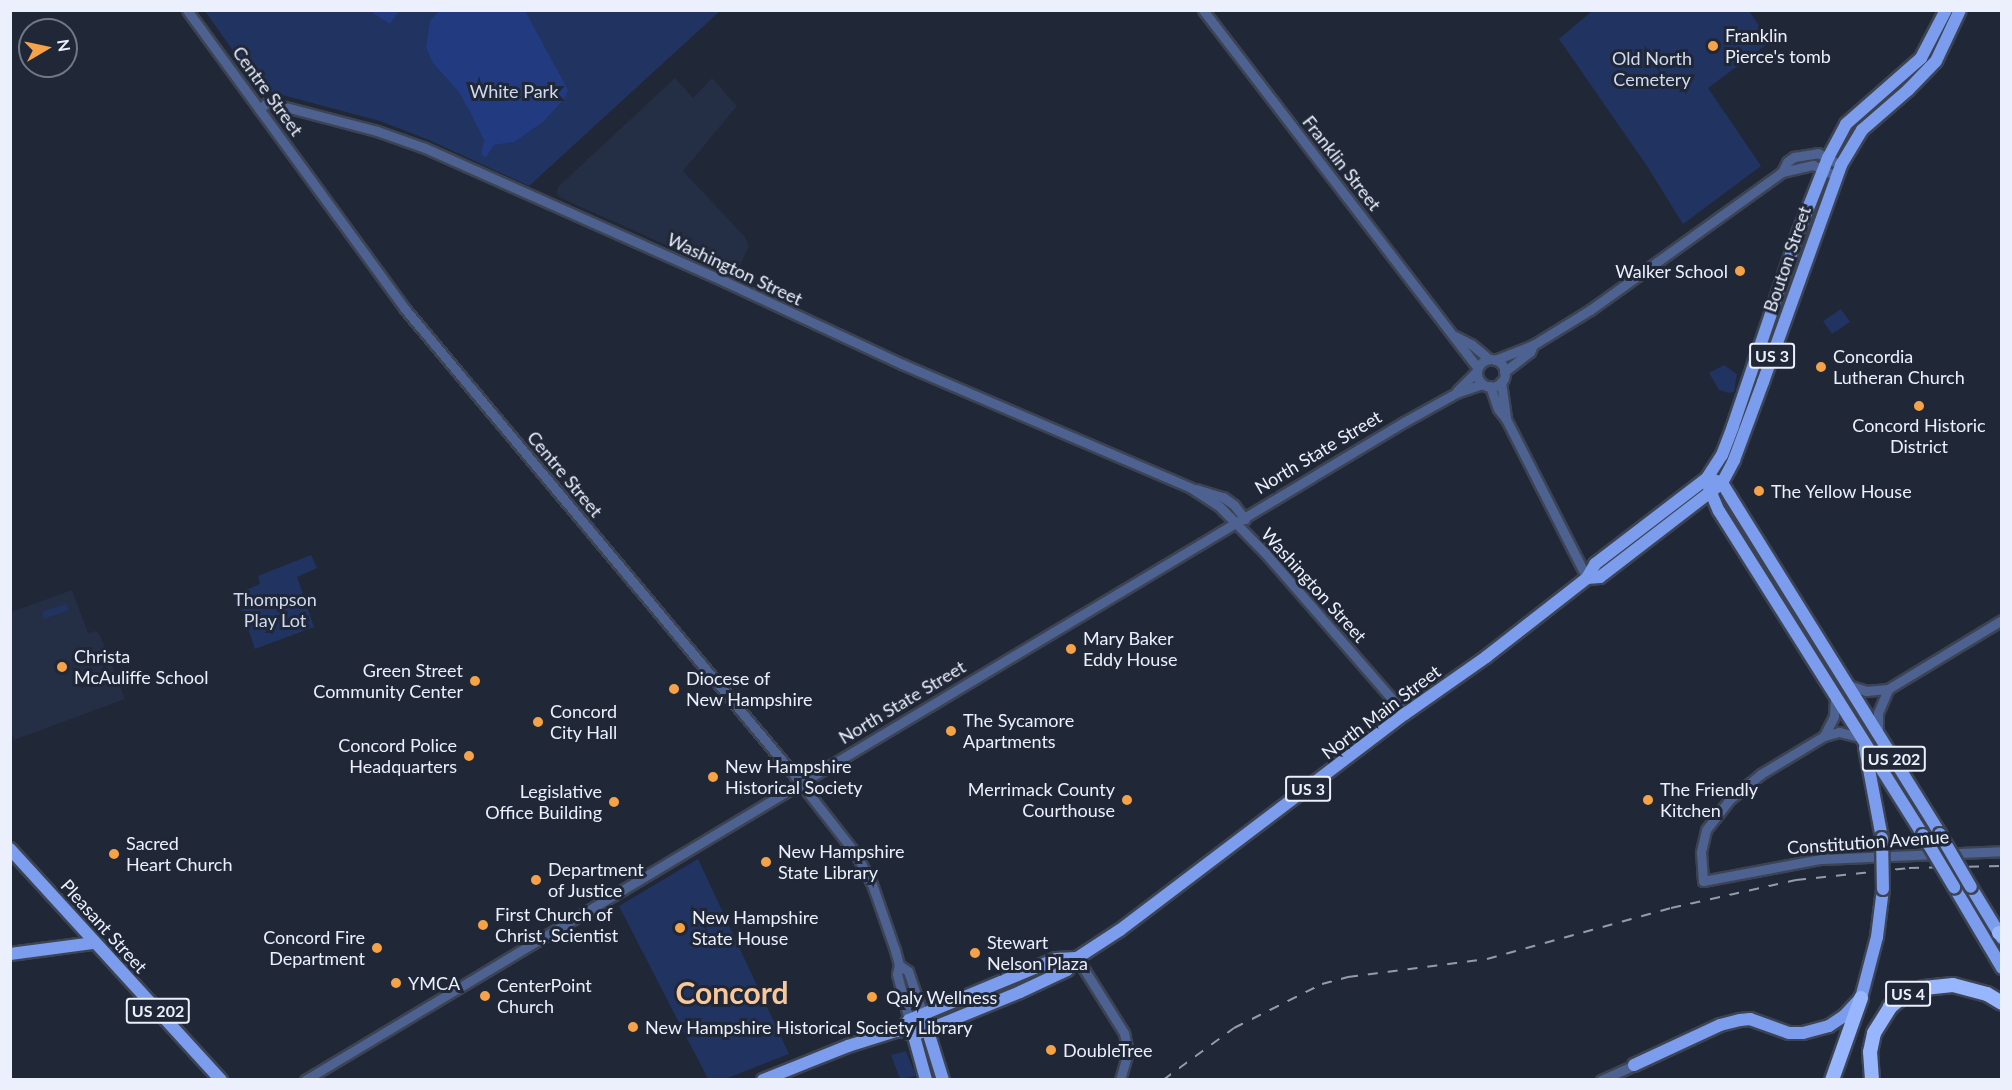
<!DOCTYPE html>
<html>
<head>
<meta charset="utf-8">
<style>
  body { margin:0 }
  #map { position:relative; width:2012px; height:1090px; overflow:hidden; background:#202737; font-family:Lato,sans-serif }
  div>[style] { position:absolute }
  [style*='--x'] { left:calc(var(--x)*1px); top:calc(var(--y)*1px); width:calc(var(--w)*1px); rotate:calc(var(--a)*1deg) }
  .built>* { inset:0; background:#242e44 }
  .green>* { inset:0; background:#213361 }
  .water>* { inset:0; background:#223a7f }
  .roads { filter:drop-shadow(2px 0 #3c4353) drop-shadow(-2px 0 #3c4353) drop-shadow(0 2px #3c4353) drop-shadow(0 -2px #3c4353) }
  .minor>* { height:9px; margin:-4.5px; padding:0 4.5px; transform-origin:4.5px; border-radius:4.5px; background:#4e6292 }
  .minor>.ring { margin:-4.5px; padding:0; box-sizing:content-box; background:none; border:9px solid #4e6292; border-radius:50% }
  .major>* { height:12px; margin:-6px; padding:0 6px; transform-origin:6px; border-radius:6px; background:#7c9ded }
  .highway>* { height:14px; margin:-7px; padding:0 7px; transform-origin:7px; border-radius:7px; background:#97b6fe }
  .rail>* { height:2px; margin-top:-1px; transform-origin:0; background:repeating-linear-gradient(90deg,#959ba8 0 10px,transparent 0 20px) }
  .bridges { filter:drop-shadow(2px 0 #3c4353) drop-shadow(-2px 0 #3c4353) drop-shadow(0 2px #3c4353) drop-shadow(0 -2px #3c4353) }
  .major-bridge>* { height:12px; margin:-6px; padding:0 6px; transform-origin:6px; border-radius:6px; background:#7c9ded }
  .dots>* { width:16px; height:16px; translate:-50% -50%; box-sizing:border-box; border:3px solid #202737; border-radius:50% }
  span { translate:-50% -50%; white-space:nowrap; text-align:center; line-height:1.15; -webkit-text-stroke:6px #202737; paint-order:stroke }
  .shield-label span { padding:2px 4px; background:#202737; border:2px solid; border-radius:4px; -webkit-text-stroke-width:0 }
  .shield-label { font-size:16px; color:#ebf0fc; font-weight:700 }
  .poi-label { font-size:18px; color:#ebf0fc }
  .left { translate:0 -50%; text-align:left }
  .right { translate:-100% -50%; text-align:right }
  .park-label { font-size:18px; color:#d0d9ee }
  .street-label { font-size:18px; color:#ebf0fc }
  .town-label { font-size:30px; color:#f8c89c; font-weight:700 }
  .frame { position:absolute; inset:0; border:12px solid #ebf0fc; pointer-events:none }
  .north { position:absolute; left:18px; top:18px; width:60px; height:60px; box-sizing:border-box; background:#202737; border:2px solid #717786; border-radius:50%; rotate:81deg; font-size:16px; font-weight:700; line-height:24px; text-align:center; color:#ebf0fc }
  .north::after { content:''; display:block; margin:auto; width:21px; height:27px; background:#f6a247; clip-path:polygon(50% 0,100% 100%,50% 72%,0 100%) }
</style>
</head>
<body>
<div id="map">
  <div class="built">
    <div style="clip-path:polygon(675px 78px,693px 98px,712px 78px,737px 106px,683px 171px,745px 237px,749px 246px,735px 276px,561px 198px,557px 194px,558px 187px)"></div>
    <div style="clip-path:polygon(72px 590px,88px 633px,96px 631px,100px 635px,125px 699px,14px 740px,11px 731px,11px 612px)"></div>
  </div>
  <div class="green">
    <div style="clip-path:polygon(205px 11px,720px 11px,529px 186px,429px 140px,380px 121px,260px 89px)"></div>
    <div style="clip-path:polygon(1592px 11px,1749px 11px,1770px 42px,1708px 88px,1761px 166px,1683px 224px,1647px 166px,1559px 39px)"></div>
    <div style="clip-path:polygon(1841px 309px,1850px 322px,1832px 334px,1823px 321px)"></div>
    <div style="clip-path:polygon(1724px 365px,1737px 374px,1734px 392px,1729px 393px,1719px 390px,1709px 373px)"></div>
    <div style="clip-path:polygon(311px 555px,317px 568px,297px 577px,314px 627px,255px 649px,236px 594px,260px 584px,258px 576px)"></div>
    <div style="clip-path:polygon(66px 604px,69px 610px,44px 619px,42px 612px)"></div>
    <div style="clip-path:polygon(698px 859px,789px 1054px,725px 1079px,708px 1079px,619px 906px)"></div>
    <div style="clip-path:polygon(906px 1051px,916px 1076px,900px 1079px,891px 1055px)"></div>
  </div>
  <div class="water">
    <div style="clip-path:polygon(375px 11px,375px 10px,399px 11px,390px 24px,373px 13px)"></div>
    <div style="clip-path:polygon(439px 11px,525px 11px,568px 90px,564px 99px,543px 122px,514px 142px,494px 145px,486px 157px,481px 155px,484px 140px,470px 112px,459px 92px,433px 63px,426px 47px,430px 21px)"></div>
  </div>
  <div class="roads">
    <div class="minor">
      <div style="--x:187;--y:10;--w:370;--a:53.9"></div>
      <div style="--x:405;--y:309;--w:608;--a:50.13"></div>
      <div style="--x:795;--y:776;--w:99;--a:52"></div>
      <div style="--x:856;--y:854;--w:34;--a:62"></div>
      <div style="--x:872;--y:884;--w:70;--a:70.8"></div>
      <div style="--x:895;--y:950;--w:16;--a:75"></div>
      <div style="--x:899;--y:965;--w:9;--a:103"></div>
      <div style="--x:897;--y:974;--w:48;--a:75.4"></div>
      <div style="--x:1203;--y:10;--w:451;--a:52.5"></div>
      <div style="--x:259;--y:109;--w:11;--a:-38"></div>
      <div style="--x:268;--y:102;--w:6;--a:18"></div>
      <div style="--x:274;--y:104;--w:106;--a:14.7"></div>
      <div style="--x:377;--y:131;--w:51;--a:19.5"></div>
      <div style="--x:425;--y:148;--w:329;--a:24"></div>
      <div style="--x:726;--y:282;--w:194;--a:25"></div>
      <div style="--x:902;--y:364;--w:314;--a:23.2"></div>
      <div style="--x:1191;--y:488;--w:33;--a:33"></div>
      <div style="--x:1219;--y:506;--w:67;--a:45.6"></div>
      <div style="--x:1266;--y:554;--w:212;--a:49"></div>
      <div style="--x:1782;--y:172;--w:11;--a:-63"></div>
      <div style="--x:1787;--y:162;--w:9;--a:-36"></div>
      <div style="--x:1794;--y:157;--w:24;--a:-9"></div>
      <div style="--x:1818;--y:153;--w:26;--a:28"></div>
      <div style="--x:1455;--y:336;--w:18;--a:27"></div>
      <div style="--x:1471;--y:344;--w:23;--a:40"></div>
      <div class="ring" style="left:1477px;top:359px;width:19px;height:19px"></div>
      <div style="--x:1495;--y:360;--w:41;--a:-21.5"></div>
      <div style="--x:1533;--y:345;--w:67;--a:-31.6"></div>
      <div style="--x:1590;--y:310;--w:236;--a:-35.7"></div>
      <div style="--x:1782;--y:172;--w:32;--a:-13"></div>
      <div style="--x:1813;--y:165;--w:26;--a:25"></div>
      <div style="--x:1504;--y:372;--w:33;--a:-38"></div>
      <div style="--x:1530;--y:352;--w:8;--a:-67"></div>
      <div style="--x:1501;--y:382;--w:37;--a:82"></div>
      <div style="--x:1490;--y:386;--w:24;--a:71"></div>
      <div style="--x:1498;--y:409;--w:13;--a:51"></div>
      <div style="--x:1506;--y:419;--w:178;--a:63"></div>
      <div style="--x:1457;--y:391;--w:28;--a:-45"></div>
      <div style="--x:1196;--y:489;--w:28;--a:17"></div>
      <div style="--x:1223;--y:497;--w:14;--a:36"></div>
      <div style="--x:1234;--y:505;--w:18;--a:52"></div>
      <div style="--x:1848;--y:685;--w:19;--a:18"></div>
      <div style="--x:1866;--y:691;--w:22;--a:-5"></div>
      <div style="--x:1888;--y:689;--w:133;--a:-31.2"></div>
      <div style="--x:1878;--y:732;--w:19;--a:-90"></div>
      <div style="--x:1878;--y:713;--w:26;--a:-67"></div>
      <div style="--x:1824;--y:736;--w:22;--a:-63"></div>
      <div style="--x:1834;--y:716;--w:20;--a:-87"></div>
      <div style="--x:1863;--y:738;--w:25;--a:-166"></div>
      <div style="--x:1839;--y:732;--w:16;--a:165"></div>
      <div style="--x:1824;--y:736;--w:74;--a:148.9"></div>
      <div style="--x:1761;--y:774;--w:40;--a:141"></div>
      <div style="--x:1730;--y:799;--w:39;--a:128"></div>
      <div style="--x:1706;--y:830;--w:23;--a:103"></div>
      <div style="--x:1701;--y:852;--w:29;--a:86"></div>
      <div style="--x:1703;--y:881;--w:120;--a:-10.6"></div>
      <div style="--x:1821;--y:859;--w:181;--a:-2.5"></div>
      <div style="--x:1077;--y:958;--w:89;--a:57.9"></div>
      <div style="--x:1124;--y:1033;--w:19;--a:78"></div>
      <div style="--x:1128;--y:1052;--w:29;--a:106"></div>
      <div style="--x:899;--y:965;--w:11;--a:34"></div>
      <div style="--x:908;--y:971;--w:46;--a:71.2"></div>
      <div style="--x:305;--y:1080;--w:1281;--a:-30.91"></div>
      <div style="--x:1404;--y:422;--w:60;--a:-29.1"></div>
      <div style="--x:1456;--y:393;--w:28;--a:-19"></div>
      <div style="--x:1601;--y:1080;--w:36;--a:-24"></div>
    </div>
    <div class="major">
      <div style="--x:1714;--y:480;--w:9;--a:21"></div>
      <div style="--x:1722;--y:483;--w:15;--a:58"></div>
      <div style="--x:1730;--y:496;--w:398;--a:58.1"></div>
      <div style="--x:1709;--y:488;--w:25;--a:67"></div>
      <div style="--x:1719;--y:511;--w:383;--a:57.8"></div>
      <div style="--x:1587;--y:578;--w:13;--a:-4"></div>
      <div style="--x:1600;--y:577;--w:154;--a:-37.6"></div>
      <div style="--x:1722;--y:483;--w:26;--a:-62"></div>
      <div style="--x:1734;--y:460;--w:83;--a:-69.6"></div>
      <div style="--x:1763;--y:382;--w:231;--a:-70.2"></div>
      <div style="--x:1841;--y:165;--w:41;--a:-59"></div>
      <div style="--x:1862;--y:130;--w:61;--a:-41"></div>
      <div style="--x:1908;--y:90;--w:40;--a:-46"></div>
      <div style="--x:1936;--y:61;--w:56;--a:-64.8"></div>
      <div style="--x:1865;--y:748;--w:92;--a:79.3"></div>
      <div style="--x:10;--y:849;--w:313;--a:47.6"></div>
      <div style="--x:1954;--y:887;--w:94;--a:59.3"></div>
      <div style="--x:1971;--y:887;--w:60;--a:58.7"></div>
      <div style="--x:10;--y:954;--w:85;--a:-7.5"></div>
      <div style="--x:926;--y:1025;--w:58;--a:72.8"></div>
      <div style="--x:912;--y:1029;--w:53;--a:74.6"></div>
      <div style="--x:902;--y:1030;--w:12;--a:-55"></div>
      <div style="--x:909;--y:1020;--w:159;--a:-22.5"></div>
      <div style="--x:1056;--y:959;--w:21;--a:-3"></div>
      <div style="--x:1634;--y:1065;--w:95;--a:-24.9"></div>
      <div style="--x:1720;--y:1025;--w:21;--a:-14"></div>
      <div style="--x:1740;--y:1020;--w:10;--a:-6"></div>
      <div style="--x:1750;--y:1019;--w:41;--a:19.7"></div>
      <div style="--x:1789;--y:1033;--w:14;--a:0"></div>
      <div style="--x:1803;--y:1033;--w:27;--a:-15"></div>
      <div style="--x:1829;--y:1026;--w:18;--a:-34"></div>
      <div style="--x:1844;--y:1016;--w:25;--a:-47"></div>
      <div style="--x:1861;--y:998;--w:63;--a:-75.3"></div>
      <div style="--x:1877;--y:937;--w:48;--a:-82.9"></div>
      <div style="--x:763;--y:1080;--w:92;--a:-21.8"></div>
      <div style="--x:848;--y:1046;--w:50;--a:-17.4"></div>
      <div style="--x:896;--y:1031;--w:6;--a:-9"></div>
      <div style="--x:902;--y:1030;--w:13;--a:23"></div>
      <div style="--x:914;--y:1035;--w:14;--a:-21"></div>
      <div style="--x:927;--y:1030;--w:100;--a:-22.2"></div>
      <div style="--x:1020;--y:992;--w:52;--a:-25.1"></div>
      <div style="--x:1067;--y:970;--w:16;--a:-50"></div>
      <div style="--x:1077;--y:958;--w:51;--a:-33.1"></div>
      <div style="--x:1120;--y:930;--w:358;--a:-37.2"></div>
      <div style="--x:1405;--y:714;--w:99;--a:-35.1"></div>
      <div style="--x:1486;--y:657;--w:128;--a:-38"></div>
      <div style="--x:1587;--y:578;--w:16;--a:-60"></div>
      <div style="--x:1595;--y:564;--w:141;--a:-37.5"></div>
      <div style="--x:1707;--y:478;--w:27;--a:-57"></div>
      <div style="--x:1722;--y:455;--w:31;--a:-69"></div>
      <div style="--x:1733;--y:426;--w:203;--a:-71.3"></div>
      <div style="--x:1798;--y:234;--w:82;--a:-68.5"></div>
      <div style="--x:1828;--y:158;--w:38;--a:-62"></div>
      <div style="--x:1846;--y:124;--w:100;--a:-41.3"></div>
      <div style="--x:1921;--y:58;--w:54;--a:-62.5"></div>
    </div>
    <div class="highway">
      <div style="--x:1999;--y:933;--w:4;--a:34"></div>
      <div style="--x:1832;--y:1080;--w:87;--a:-70.5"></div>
      <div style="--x:1872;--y:1080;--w:28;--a:-94"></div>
      <div style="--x:1870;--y:1052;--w:19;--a:-78"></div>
      <div style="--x:1874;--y:1033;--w:31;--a:-58"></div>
      <div style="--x:1890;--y:1007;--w:19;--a:-39"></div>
      <div style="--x:1905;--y:995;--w:20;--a:-20"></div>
      <div style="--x:1924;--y:988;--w:29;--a:-6"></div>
      <div style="--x:1953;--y:985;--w:35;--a:15"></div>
      <div style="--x:1987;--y:994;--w:17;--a:31"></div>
    </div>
  </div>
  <div class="rail">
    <div style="--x:1163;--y:1080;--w:88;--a:-36.2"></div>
    <div style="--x:1234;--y:1028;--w:98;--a:-26.6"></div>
    <div style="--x:1322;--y:984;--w:27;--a:-15"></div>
    <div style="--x:1348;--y:977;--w:140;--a:-7.4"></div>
    <div style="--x:1487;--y:959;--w:191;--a:-15.5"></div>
    <div style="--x:1671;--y:908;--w:128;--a:-12.6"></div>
    <div style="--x:1796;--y:880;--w:114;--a:-6.1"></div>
    <div style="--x:1909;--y:868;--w:93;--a:-1.2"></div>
  </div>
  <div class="bridges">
    <div class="major-bridge">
      <div style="--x:1940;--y:834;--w:61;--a:59.7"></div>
      <div style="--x:1923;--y:835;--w:61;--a:59.2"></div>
      <div style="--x:1882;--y:838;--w:51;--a:88.9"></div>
    </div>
  </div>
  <div class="dots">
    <div style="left:1713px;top:46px;background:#f6a247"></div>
    <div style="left:1740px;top:271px;background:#f6a247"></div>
    <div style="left:1821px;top:367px;background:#f6a247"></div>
    <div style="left:1919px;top:406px;background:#f6a247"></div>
    <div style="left:1759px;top:491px;background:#f6a247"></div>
    <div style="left:1071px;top:649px;background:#f6a247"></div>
    <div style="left:62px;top:667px;background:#f6a247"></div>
    <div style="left:475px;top:681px;background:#f6a247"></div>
    <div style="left:674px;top:689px;background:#f6a247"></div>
    <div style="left:538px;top:722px;background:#f6a247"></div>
    <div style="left:951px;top:731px;background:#f6a247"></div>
    <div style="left:469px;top:756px;background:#f6a247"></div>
    <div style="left:713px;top:777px;background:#f6a247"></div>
    <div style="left:1127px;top:800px;background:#f6a247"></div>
    <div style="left:1648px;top:800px;background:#f6a247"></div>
    <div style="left:614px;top:802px;background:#f6a247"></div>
    <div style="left:114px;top:854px;background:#f6a247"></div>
    <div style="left:766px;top:862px;background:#f6a247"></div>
    <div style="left:536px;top:880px;background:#f6a247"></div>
    <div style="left:483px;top:925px;background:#f6a247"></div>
    <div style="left:680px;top:928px;background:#f6a247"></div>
    <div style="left:377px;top:948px;background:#f6a247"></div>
    <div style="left:975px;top:953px;background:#f6a247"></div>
    <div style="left:396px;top:983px;background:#f6a247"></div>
    <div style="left:485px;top:996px;background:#f6a247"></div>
    <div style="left:872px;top:997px;background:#f6a247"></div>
    <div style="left:633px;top:1027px;background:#f6a247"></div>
    <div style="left:1051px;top:1050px;background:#f6a247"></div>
  </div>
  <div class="shield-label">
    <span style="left:1772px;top:356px">US 3</span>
    <span style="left:1894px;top:759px">US 202</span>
    <span style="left:1308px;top:789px">US 3</span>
    <span style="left:1908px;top:994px">US 4</span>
    <span style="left:158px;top:1011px">US 202</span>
  </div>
  <div class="poi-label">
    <span class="left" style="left:1725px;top:46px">Franklin<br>Pierce's tomb</span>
    <span class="right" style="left:1728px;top:271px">Walker School</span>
    <span class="left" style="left:1833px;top:367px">Concordia<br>Lutheran Church</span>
    <span style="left:1919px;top:436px">Concord Historic<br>District</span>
    <span class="left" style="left:1771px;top:491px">The Yellow House</span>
    <span class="left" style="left:1083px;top:649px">Mary Baker<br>Eddy House</span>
    <span class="left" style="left:74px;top:667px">Christa<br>McAuliffe School</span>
    <span class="right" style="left:463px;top:681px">Green Street<br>Community Center</span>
    <span class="left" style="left:686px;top:689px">Diocese of<br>New Hampshire</span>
    <span class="left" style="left:550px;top:722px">Concord<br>City Hall</span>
    <span class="left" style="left:963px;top:731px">The Sycamore<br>Apartments</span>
    <span class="right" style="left:457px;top:756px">Concord Police<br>Headquarters</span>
    <span class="left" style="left:725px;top:777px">New Hampshire<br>Historical Society</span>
    <span class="right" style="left:1115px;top:800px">Merrimack County<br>Courthouse</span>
    <span class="left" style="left:1660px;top:800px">The Friendly<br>Kitchen</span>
    <span class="right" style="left:602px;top:802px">Legislative<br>Office Building</span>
    <span class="left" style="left:126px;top:854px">Sacred<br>Heart Church</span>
    <span class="left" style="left:778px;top:862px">New Hampshire<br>State Library</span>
    <span class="left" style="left:548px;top:880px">Department<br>of Justice</span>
    <span class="left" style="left:495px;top:925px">First Church of<br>Christ, Scientist</span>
    <span class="left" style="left:692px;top:928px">New Hampshire<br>State House</span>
    <span class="right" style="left:365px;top:948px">Concord Fire<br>Department</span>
    <span class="left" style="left:987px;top:953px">Stewart<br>Nelson Plaza</span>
    <span class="left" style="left:408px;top:983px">YMCA</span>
    <span class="left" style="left:497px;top:996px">CenterPoint<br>Church</span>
    <span class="left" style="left:886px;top:997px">Qaly Wellness</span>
    <span class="left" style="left:645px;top:1027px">New Hampshire Historical Society Library</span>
    <span class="left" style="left:1063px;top:1050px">DoubleTree</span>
  </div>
  <div class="park-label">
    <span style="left:1652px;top:69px">Old North<br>Cemetery</span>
    <span style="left:514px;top:91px">White Park</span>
    <span style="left:275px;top:610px">Thompson<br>Play Lot</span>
  </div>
  <div class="street-label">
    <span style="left:268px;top:91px;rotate:54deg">Centre Street</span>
    <span style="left:1342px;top:163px;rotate:52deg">Franklin Street</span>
    <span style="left:1787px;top:259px;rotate:-71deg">Bouton Street</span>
    <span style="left:735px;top:269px;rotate:25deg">Washington Street</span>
    <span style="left:1318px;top:452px;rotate:-31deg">North State Street</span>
    <span style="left:565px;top:474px;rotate:50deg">Centre Street</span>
    <span style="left:1314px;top:585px;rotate:48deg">Washington Street</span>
    <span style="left:902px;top:702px;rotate:-31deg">North State Street</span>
    <span style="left:1381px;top:712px;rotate:-37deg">North Main Street</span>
    <span style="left:1868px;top:842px;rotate:-4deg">Constitution Avenue</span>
    <span style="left:104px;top:926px;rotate:48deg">Pleasant Street</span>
  </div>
  <div class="town-label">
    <span style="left:732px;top:992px">Concord</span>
  </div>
  <div class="frame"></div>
  <div class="north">N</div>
</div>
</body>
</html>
